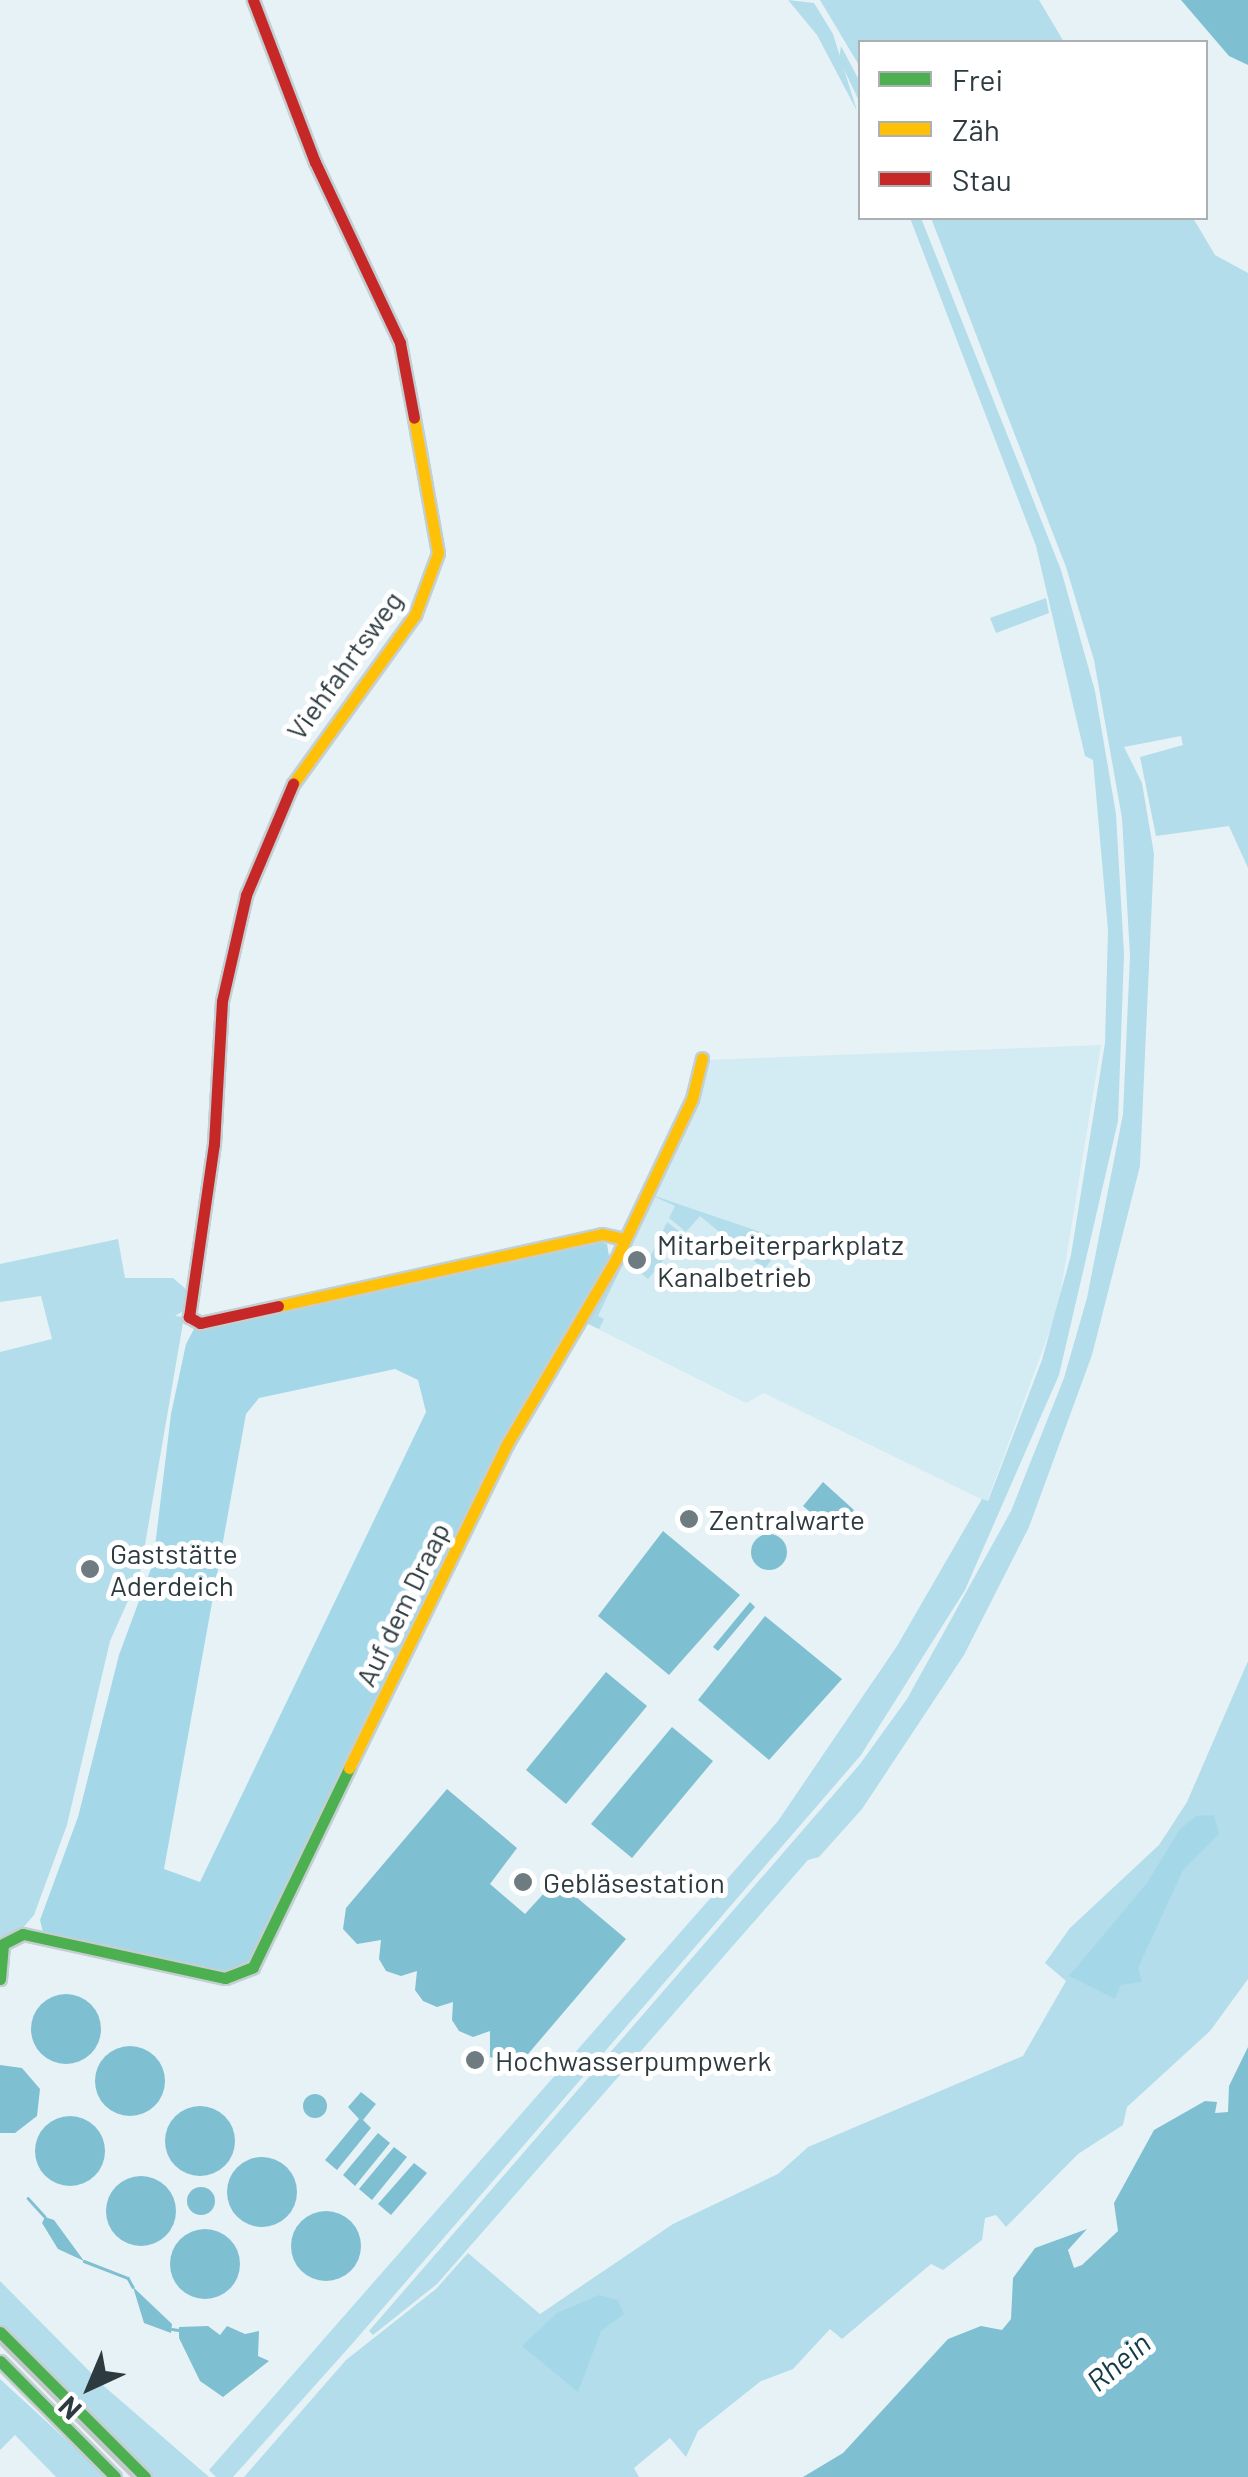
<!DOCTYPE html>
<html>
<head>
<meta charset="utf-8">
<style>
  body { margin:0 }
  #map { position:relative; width:1248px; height:2477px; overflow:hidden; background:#e7f2f6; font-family:Barlow,sans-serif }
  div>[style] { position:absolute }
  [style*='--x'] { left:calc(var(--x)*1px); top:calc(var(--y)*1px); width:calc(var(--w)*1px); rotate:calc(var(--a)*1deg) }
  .built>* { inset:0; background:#d3ebf3 }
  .green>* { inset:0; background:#b3ddea }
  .forest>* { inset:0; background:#a4d8e8 }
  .water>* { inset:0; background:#7fbfd2 }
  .round { border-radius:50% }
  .stream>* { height:2.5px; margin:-1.25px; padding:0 1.25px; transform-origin:1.25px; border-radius:1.25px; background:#7fbfd2 }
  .roads { filter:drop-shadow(2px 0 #c3cfd2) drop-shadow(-2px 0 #c3cfd2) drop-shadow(0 2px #c3cfd2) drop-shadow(0 -2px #c3cfd2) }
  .fast>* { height:11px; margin:-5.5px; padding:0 5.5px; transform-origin:5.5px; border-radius:5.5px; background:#4caf50 }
  .slow>* { height:11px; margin:-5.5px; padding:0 5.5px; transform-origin:5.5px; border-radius:5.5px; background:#ffc107 }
  .jam>* { height:11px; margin:-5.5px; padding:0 5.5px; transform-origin:5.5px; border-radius:5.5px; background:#c62828 }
  .tram>* { height:2.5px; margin:-1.25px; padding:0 1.25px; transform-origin:1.25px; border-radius:1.25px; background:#c6c9cb }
  .dots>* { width:28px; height:28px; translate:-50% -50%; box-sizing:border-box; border:5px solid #fff; border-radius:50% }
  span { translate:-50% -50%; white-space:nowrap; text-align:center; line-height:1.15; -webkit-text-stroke:10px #fff; paint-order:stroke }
  .street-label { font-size:28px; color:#2d3b40 }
  .poi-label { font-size:28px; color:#2d3b40 }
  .left { translate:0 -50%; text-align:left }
  .water-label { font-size:30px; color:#123a45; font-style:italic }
  .legend { position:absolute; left:858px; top:40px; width:350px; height:180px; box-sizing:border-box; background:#fff; border:2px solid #abb1b3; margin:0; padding:12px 18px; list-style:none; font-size:30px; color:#2d3b40 }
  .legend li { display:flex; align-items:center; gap:20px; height:50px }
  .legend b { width:50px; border:2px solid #abb1b3 }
  .north { position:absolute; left:40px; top:2337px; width:100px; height:100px; -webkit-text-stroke:8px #fff; paint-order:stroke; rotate:224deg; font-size:28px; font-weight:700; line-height:40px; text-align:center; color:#2d3b40 }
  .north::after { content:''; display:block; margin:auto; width:35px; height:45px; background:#2d3b40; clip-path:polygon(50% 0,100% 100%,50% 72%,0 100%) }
</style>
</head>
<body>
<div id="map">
  <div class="built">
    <div style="clip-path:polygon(1101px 1045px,1058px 1308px,987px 1502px,764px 1393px,746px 1403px,586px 1323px,696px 1105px,705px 1060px)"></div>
  </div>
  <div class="green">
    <div style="clip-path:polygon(788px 0,814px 3px,833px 34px,857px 111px,817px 35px)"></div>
    <div style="clip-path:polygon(820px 0,1039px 0,1064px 42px,860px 42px,860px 67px)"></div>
    <div style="clip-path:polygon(841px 46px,860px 82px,860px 103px,839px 59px)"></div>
    <div style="clip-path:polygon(910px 218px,921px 218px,1061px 570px,1095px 691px,1116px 814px,1124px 954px,1118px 1121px,1059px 1375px,965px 1590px,861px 1755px,352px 2344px,233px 2477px,216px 2477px,209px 2470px,778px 1821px,897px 1646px,982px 1499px,988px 1501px,1042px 1360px,1071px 1255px,1105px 1043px,1108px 930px,1093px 760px,1085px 756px,1036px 546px)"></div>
    <div style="clip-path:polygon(931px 218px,1193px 218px,1215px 255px,1248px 273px,1248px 868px,1229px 826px,1156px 836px,1140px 757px,1183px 745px,1181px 736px,1124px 747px,1142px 783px,1154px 854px,1140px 1166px,1092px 1355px,1029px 1527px,964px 1655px,862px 1809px,819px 1857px,808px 1860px,437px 2284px,373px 2335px,369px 2331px,860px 1764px,907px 1699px,1011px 1511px,1064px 1378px,1087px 1298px,1123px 1114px,1130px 956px,1122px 818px,1094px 660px,1066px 567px)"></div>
    <div style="clip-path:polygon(1046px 598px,1049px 613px,996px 633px,990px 618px)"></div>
    <div style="clip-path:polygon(649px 1194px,787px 1241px,764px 1269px,700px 1216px,686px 1232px,669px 1218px,675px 1206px,655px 1197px,598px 1316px,604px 1319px,599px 1329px,586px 1323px,625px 1257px)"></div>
    <div style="clip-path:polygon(667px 1222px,684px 1235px,648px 1279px,642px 1274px)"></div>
    <div style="clip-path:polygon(118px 1239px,125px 1278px,173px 1278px,187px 1290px,190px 1307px,175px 1316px,184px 1317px,140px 1574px,110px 1641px,67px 1825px,34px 1915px,22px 1929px,0 1937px,0 1352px,52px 1339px,41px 1296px,0 1302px,0 1264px)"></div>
    <div style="clip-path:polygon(1248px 1661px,1248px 1979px,1210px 2031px,1127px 2107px,1123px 2125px,1078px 2154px,1006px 2227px,996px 2215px,985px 2218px,982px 2240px,943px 2270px,931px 2264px,842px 2339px,830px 2329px,793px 2369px,761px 2381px,698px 2431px,686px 2457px,670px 2438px,634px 2468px,639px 2477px,244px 2477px,346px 2360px,436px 2289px,468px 2253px,540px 2314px,673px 2224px,778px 2174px,808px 2147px,1023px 2056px,1066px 1981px,1045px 1963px,1070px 1928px,1159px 1845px,1187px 1802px)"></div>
    <div style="clip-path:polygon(0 2281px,105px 2387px,209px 2477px,151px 2477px,0 2325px)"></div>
    <div style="clip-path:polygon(0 2379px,85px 2457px,105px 2477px,56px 2477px,15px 2435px,0 2450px)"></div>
  </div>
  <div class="forest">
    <div style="clip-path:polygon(evenodd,591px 1240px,607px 1244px,610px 1262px,250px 1959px,240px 1969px,211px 1971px,43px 1932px,40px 1920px,78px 1817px,119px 1655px,153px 1563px,171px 1414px,186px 1344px,195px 1327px,591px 1240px,395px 1369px,418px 1380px,426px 1412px,200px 1882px,164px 1869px,246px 1414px,259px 1398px,395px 1369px)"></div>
    <div style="clip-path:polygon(1214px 1815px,1219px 1834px,1183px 1870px,1138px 1968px,1142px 1982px,1121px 1985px,1115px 1999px,1069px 1976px,1147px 1883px,1180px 1829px,1196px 1816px)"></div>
    <div style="clip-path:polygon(599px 2295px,618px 2300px,624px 2314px,601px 2331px,578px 2392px,522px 2346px,557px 2313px)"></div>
  </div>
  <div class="water">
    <div style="clip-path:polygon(1181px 0,1248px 0,1248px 65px,1229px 56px)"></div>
    <div style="clip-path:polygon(823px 1482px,854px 1510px,834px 1532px,803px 1506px)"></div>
    <div style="clip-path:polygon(663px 1531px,740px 1595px,669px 1675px,598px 1616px)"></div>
    <div class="round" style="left:751px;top:1534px;width:36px;height:36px"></div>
    <div style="clip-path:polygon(750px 1602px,755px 1607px,718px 1651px,713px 1647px)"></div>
    <div style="clip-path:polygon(765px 1616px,842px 1679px,769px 1760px,698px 1700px)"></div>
    <div style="clip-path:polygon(606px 1672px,647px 1706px,566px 1804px,526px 1770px)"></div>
    <div style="clip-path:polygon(672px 1727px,713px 1761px,632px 1858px,591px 1824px)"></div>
    <div style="clip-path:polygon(447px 1789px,517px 1848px,490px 1884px,525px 1914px,556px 1880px,626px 1939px,517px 2067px,490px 2057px,490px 2031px,473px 2037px,459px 2031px,452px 2020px,453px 2002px,437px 2007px,423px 2001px,415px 1990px,417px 1971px,401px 1976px,386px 1971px,379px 1959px,381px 1940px,357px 1944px,343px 1929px,346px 1908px)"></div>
    <div class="round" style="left:31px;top:1994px;width:70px;height:70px"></div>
    <div class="round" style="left:95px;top:2046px;width:70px;height:70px"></div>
    <div style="clip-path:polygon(1248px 2047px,1248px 2477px,803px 2477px,843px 2453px,948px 2339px,981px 2326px,1002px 2330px,1011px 2319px,1013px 2278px,1035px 2248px,1087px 2229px,1068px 2250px,1074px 2268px,1082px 2265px,1118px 2231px,1114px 2203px,1154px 2130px,1205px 2101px,1217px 2102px,1215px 2113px,1228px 2112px,1229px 2086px)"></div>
    <div style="clip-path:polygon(0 2065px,22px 2068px,40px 2089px,37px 2116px,15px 2133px,0 2133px)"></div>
    <div style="clip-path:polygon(361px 2092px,376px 2104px,363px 2120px,371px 2128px,337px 2170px,325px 2160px,359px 2119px,348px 2107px)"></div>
    <div class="round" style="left:303px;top:2094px;width:24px;height:24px"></div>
    <div class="round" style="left:165px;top:2106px;width:70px;height:70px"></div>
    <div class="round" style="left:35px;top:2116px;width:70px;height:70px"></div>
    <div style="clip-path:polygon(378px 2133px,390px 2143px,355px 2186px,343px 2175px)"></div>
    <div style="clip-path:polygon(394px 2147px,407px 2157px,372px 2200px,359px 2189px)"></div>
    <div class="round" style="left:227px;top:2157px;width:70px;height:70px"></div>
    <div style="clip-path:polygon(414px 2163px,427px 2173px,391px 2215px,378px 2204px)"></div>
    <div class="round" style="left:106px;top:2176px;width:70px;height:70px"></div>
    <div class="round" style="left:187px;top:2187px;width:28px;height:28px"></div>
    <div class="round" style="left:291px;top:2211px;width:70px;height:70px"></div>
    <div style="clip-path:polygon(45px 2217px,54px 2220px,84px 2261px,58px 2249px,42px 2223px)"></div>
    <div class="round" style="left:170px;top:2229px;width:70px;height:70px"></div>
    <div style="clip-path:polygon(133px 2287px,172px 2324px,171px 2333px,144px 2323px)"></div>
    <div style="clip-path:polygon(208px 2326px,220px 2335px,227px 2326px,245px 2334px,259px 2331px,258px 2356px,269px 2361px,223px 2397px,200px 2381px,179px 2338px,179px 2327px)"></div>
  </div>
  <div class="stream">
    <div style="--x:28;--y:2198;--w:25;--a:48"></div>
    <div style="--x:84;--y:2261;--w:47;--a:21.1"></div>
    <div style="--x:128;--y:2278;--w:10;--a:61"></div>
    <div style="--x:172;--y:2329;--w:6;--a:9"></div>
  </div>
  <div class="roads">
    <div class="fast">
      <div style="--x:0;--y:1979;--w:35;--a:-85"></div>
      <div style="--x:3;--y:1944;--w:22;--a:-27"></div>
      <div style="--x:23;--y:1934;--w:207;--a:12.3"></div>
      <div style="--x:225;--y:1978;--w:30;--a:-21"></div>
      <div style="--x:253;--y:1967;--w:221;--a:-64.2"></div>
      <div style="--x:0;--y:2332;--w:205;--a:45"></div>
      <div style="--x:0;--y:2361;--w:163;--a:45.2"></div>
    </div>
    <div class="slow">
      <div style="--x:293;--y:784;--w:208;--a:-54.2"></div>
      <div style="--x:415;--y:615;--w:66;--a:-69.6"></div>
      <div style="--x:438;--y:553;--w:137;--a:-100.1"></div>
      <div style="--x:278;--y:1306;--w:332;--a:-12.5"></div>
      <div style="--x:602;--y:1234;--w:23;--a:13"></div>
      <div style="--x:349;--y:1768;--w:360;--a:-64"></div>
      <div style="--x:507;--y:1444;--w:215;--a:-59.5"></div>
      <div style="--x:616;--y:1259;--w:177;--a:-64.6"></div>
      <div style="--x:692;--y:1099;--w:42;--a:-76.3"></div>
    </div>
    <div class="jam">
      <div style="--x:253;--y:0;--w:173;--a:69.1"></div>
      <div style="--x:315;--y:162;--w:200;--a:64.8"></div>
      <div style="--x:400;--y:343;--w:76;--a:79.4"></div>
      <div style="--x:278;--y:1306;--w:80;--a:167.7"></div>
      <div style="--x:200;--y:1323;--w:13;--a:-151"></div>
      <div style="--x:189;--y:1317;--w:175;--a:-81.8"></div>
      <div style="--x:214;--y:1144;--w:143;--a:-86.8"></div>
      <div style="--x:222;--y:1001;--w:109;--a:-77.2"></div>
      <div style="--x:246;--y:895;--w:121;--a:-67.1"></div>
    </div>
  </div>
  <div class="tram">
    <div style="--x:0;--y:2343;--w:189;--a:45.2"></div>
  </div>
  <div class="dots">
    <div style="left:637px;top:1260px;background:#6e7b80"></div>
    <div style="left:689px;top:1519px;background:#6e7b80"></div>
    <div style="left:90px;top:1569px;background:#6e7b80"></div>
    <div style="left:523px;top:1882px;background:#6e7b80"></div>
    <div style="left:475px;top:2060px;background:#6e7b80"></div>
  </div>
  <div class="street-label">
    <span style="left:344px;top:665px;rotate:-54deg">Viehfahrtsweg</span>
    <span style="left:402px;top:1604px;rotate:-64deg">Auf dem Draap</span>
  </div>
  <div class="poi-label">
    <span class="left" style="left:657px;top:1260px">Mitarbeiterparkplatz<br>Kanalbetrieb</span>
    <span class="left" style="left:709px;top:1519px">Zentralwarte</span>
    <span class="left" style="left:110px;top:1569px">Gaststätte<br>Aderdeich</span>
    <span class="left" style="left:543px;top:1882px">Gebläsestation</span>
    <span class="left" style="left:495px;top:2060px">Hochwasserpumpwerk</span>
  </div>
  <div class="water-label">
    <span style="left:1118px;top:2361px;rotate:-40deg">Rhein</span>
  </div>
  <ul class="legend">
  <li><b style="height:12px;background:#4caf50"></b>Frei</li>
  <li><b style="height:12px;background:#ffc107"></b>Zäh</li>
  <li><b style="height:12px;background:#c62828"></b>Stau</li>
  </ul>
  <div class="north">N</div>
</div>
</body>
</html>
